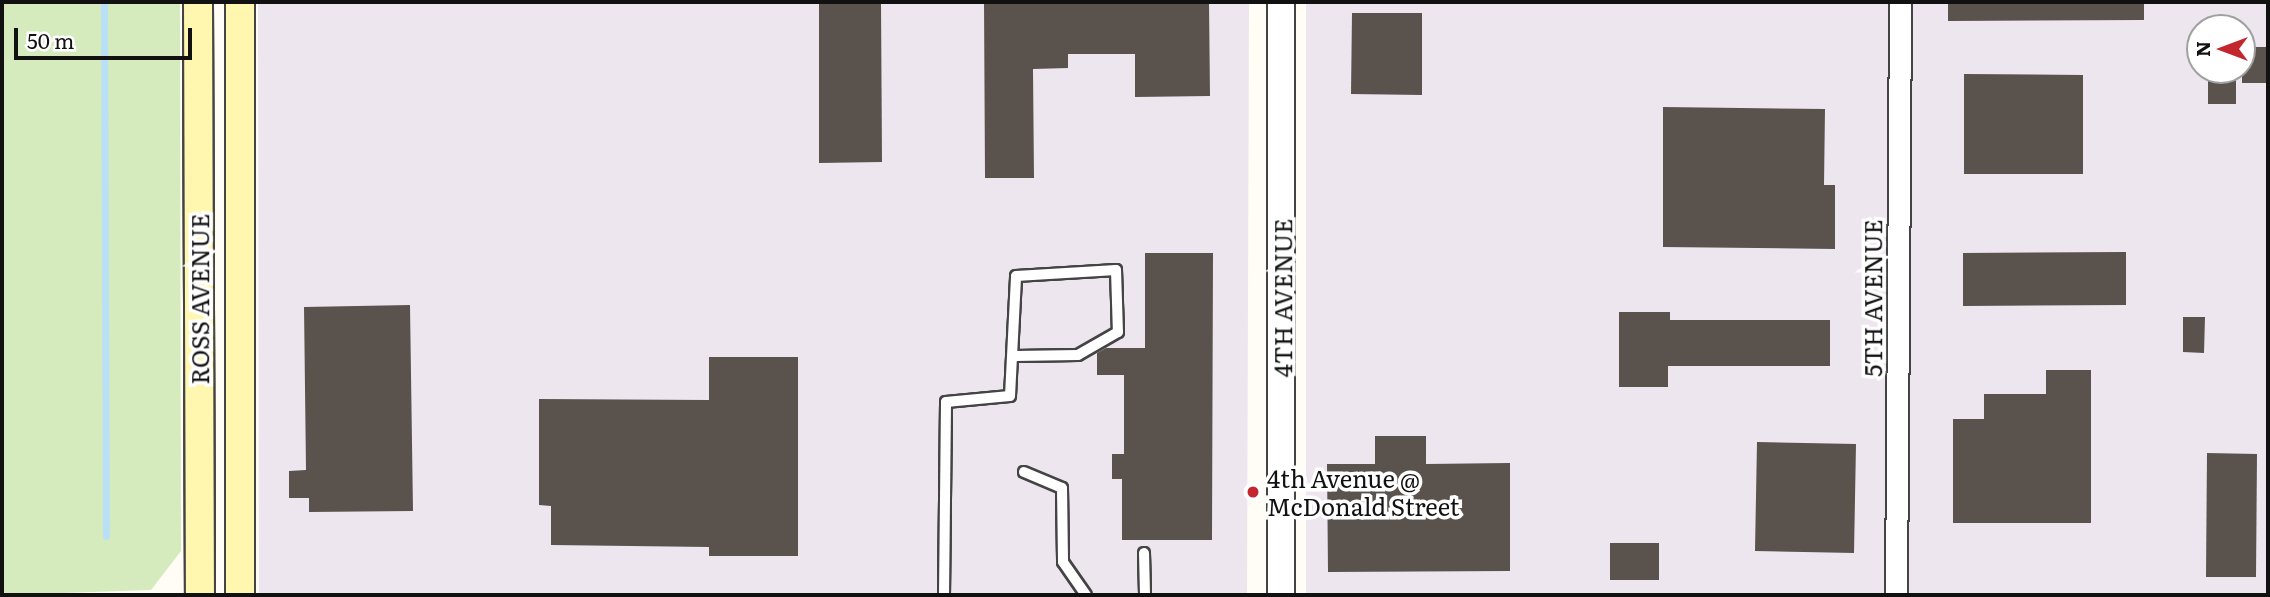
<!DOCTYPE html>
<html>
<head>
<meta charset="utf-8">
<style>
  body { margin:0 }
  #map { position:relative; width:2270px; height:597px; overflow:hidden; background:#fffdf5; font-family:Literata,serif }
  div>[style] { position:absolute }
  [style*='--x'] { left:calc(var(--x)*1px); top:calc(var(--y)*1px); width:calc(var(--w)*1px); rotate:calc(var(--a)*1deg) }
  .industrial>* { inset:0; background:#eee6ef }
  .green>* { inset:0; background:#d5ebbd }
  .stream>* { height:7px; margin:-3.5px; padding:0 3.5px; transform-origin:3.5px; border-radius:3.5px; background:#b9e0f7 }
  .building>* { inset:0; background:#5a524d }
  .roads { filter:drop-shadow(2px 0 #444) drop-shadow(-2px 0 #444) drop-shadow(0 2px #444) drop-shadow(0 -2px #444) }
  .service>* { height:10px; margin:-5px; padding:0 5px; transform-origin:5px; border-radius:5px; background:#fff }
  .minor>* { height:21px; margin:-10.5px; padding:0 10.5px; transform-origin:10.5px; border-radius:10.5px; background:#fff }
  .tertiary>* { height:26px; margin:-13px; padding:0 13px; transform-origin:13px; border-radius:13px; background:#fff }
  .secondary>* { height:28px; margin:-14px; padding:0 14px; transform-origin:14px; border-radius:14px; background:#fff6b0 }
  .dots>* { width:19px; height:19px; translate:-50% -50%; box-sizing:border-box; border:4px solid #fff; border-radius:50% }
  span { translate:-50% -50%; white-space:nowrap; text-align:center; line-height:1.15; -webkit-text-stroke:7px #fff; paint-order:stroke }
  .street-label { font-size:24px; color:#111 }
  .poi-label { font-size:24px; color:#111 }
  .left { translate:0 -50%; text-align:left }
  .frame { position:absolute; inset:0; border:4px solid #111; pointer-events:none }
  .north { position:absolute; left:2186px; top:14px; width:70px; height:70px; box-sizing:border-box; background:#fff; border:2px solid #a0a0a0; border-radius:50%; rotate:270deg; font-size:19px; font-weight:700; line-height:28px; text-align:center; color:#111 }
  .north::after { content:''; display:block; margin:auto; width:24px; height:32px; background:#c4262e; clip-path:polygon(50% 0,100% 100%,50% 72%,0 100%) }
  .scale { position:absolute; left:14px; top:28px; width:178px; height:32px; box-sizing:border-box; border:4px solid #111; border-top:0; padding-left:9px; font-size:21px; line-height:24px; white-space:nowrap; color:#111; -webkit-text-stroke:5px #fff; paint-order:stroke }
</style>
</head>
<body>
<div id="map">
  <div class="industrial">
    <div style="clip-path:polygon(258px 2px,1249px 2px,1247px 595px,259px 595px)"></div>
    <div style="clip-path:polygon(evenodd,1306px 2px,2268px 2px,2268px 595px,1306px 595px,1306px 2px,2200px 28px,2242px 28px,2242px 70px,2200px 70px,2200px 28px)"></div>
  </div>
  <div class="green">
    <div style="clip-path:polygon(2px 2px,180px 2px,181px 551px,151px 590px,2px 595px)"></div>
  </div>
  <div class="stream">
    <div style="--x:104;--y:2;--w:534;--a:89.79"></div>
  </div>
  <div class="building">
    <div style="clip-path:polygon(819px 2px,881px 2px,882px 162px,819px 163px)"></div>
    <div style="clip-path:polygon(984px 2px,1209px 2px,1210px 96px,1135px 97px,1135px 54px,1068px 54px,1068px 68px,1033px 69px,1034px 178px,985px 178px)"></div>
    <div style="clip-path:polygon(1948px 2px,2144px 2px,2144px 20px,1948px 21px)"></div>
    <div style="clip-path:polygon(1352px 13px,1422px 13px,1422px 95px,1351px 94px)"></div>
    <div style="clip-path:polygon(2242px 47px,2266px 47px,2266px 83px,2242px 83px)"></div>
    <div style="clip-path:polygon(2208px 70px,2236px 70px,2236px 104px,2208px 104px)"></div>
    <div style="clip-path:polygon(1964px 74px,2083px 75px,2083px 174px,1964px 174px)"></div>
    <div style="clip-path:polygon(1663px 107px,1825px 109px,1824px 185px,1835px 185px,1835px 249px,1663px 247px)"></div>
    <div style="clip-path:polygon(2126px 252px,2126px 305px,1963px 306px,1963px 253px)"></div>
    <div style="clip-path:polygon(1145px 253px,1213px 253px,1212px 540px,1122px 540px,1122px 479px,1112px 479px,1112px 454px,1124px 454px,1124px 375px,1097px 375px,1097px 353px,1106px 348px,1145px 348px)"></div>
    <div style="clip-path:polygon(410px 305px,413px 511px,309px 512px,309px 498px,289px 498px,289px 471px,306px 470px,304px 307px)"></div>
    <div style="clip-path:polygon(1619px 312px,1670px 312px,1670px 320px,1830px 320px,1830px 366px,1668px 366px,1668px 387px,1619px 387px)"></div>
    <div style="clip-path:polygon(2183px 317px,2205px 317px,2204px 353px,2183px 352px)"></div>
    <div style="clip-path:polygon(709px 357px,798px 357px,798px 556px,709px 556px,709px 547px,551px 545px,551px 506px,539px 505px,539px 399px,709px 400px)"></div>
    <div style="clip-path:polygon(2046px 370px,2091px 370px,2091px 523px,1953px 523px,1953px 419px,1984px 419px,1984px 394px,2046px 394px)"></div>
    <div style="clip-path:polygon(1375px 436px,1426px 436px,1426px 464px,1510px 463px,1510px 571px,1328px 572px,1327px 464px,1375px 464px)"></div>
    <div style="clip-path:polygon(1757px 442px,1856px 444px,1854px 553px,1755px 551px)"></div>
    <div style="clip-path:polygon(2207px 453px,2257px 454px,2256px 577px,2206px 577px)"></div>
    <div style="clip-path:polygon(1610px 543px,1659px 543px,1659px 580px,1610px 580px)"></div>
  </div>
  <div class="roads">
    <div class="service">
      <div style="--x:1024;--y:472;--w:41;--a:22.8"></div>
      <div style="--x:1062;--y:488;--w:74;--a:89.2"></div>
      <div style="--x:1063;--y:562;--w:40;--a:55.1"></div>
      <div style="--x:1144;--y:553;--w:42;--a:88.6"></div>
      <div style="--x:944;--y:595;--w:193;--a:-89.4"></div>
      <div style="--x:946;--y:402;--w:64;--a:-5.4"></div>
      <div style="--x:1010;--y:396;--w:120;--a:-87.1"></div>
      <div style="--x:1016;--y:276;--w:100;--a:-3.4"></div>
      <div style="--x:1116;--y:270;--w:62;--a:88.2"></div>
      <div style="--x:1118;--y:332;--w:46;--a:150.1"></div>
      <div style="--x:1078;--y:355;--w:63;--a:179.1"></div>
    </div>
    <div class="minor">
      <div style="--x:1896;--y:595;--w:593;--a:-89.61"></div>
    </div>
    <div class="tertiary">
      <div style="--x:1281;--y:2;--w:593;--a:90"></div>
    </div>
    <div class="secondary">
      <div style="--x:198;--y:2;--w:593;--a:89.81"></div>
      <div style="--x:240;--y:2;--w:593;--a:90"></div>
    </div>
  </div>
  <div class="dots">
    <div style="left:1253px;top:492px;background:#c4262e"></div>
  </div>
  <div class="street-label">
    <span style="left:1282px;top:298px;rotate:-90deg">4TH AVENUE</span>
    <span style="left:1872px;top:298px;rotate:-90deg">5TH AVENUE</span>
    <span style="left:199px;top:299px;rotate:-90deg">ROSS AVENUE</span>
  </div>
  <div class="poi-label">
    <span class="left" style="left:1267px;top:492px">4th Avenue @<br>McDonald Street</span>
  </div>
  <div class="frame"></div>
  <div class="north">N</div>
  <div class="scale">50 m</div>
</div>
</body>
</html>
